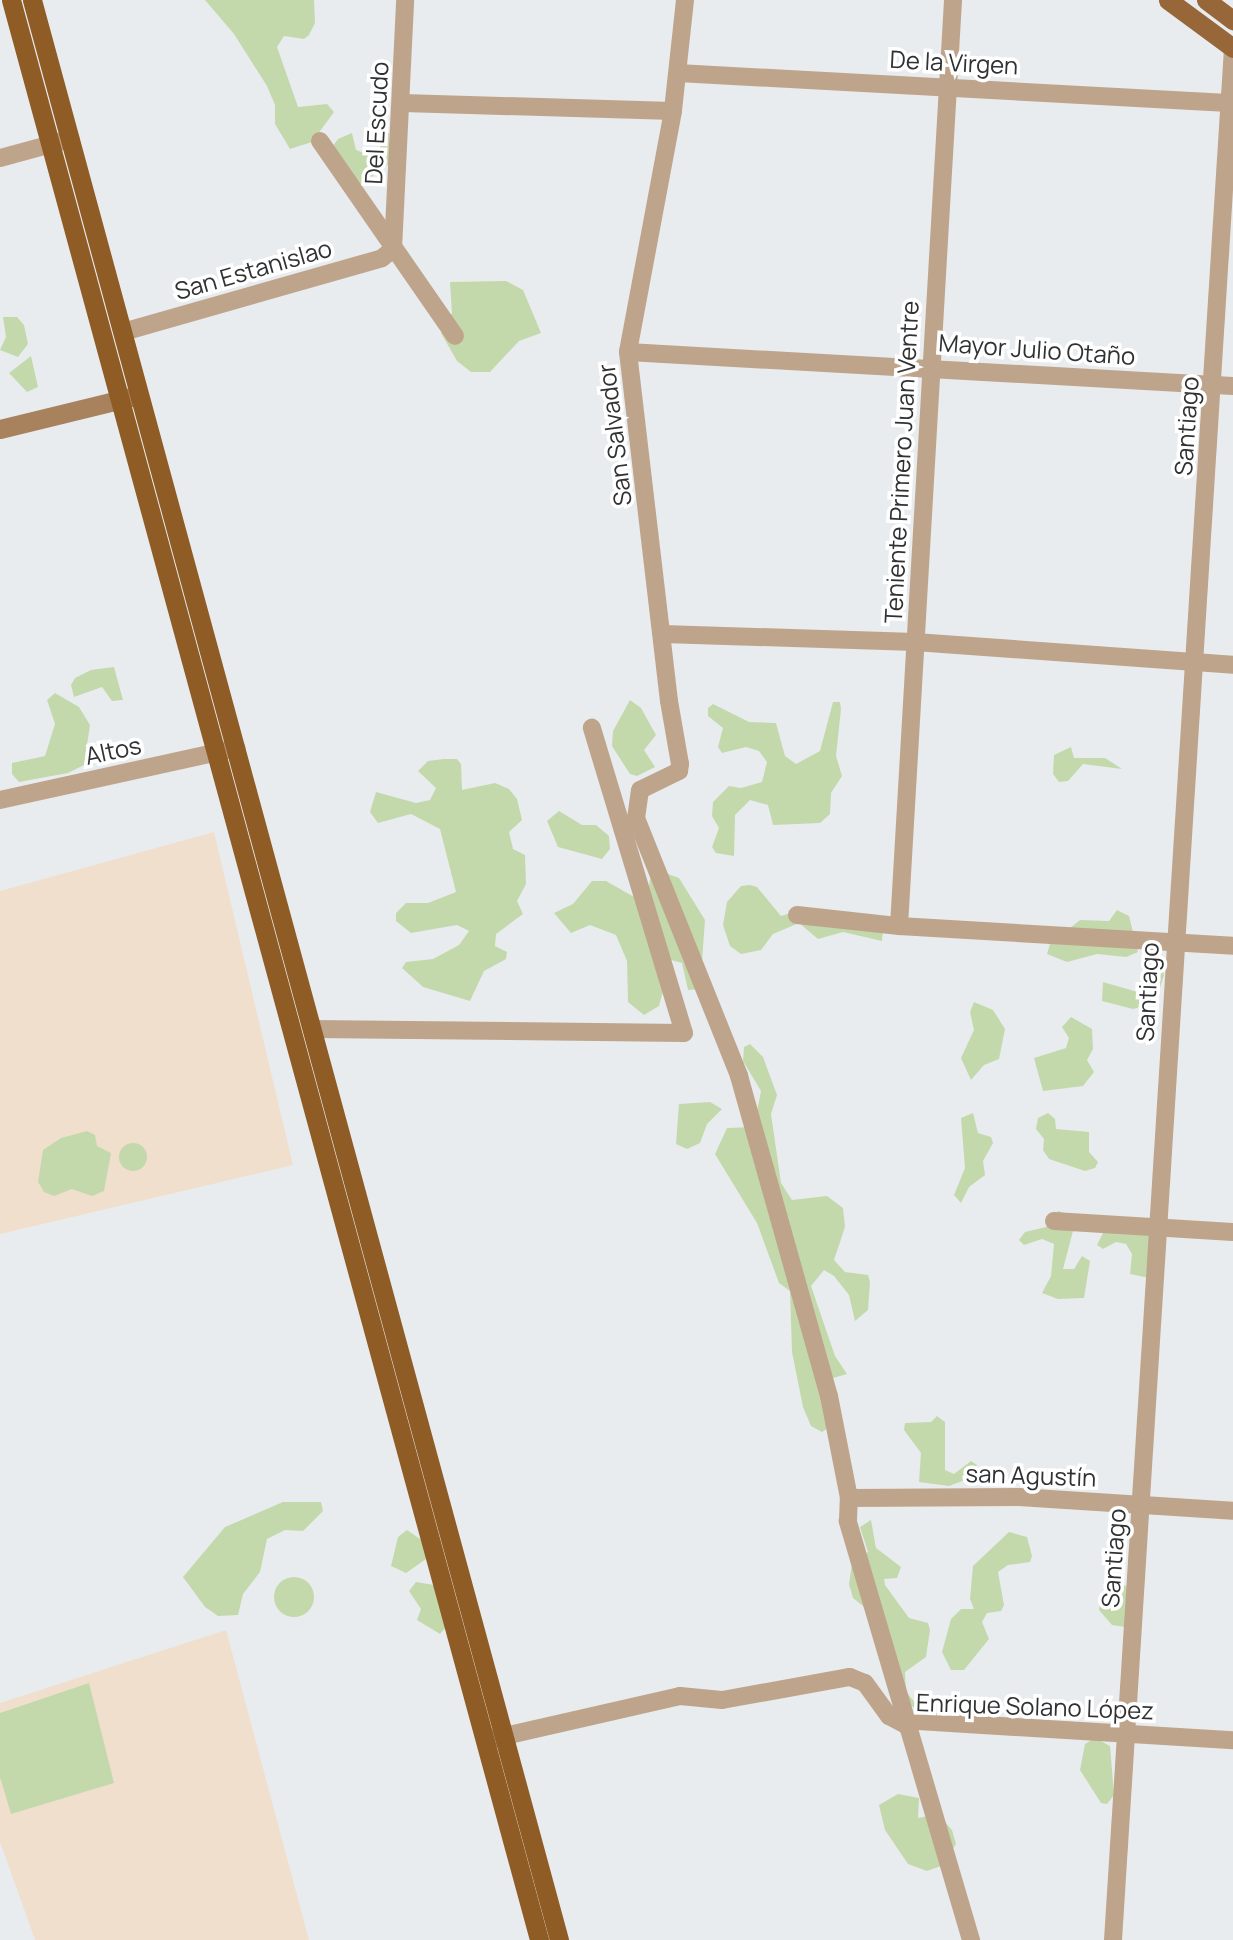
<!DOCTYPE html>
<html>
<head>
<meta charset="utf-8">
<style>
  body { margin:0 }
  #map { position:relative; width:1233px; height:1940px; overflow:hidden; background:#e8ecef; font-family:Manrope,sans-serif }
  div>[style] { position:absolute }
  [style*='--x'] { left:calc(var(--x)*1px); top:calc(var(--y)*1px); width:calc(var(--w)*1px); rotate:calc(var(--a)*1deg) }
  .commercial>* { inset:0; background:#f0dfcd }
  .green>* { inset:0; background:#c3d9ac }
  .round { border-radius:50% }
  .minor>* { height:18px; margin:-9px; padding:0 9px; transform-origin:9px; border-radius:9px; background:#bfa48c }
  .secondary>* { height:19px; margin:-9.5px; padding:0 9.5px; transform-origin:9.5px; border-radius:9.5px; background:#a8815d }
  .primary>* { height:19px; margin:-9.5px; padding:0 9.5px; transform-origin:9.5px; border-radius:9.5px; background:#976739 }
  .trunk>* { height:19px; margin:-9.5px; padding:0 9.5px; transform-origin:9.5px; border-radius:9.5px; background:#8f5c25 }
  span { translate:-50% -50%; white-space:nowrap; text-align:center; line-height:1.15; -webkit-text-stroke:7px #fff; paint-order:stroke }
  .street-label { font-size:24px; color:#303132 }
</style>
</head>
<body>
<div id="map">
  <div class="commercial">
    <div style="clip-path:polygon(214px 832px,293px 1165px,0 1234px,0 891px)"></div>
    <div style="clip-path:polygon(226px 1630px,309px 1940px,35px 1940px,0 1842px,0 1703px)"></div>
  </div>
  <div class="green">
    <div style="clip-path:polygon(205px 0,314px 0,315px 23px,309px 35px,304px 39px,284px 36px,277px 47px,298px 107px,327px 104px,334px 112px,312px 142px,290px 149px,275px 124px,275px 105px,267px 86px,234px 34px)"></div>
    <div style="clip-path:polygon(389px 132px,390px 163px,359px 186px,330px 150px,338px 139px,352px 133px,356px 150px,374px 157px)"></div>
    <div style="clip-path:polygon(506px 281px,523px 290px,541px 333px,519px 341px,490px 372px,471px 372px,457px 361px,441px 333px,452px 313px,450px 282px)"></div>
    <div style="clip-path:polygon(3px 317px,17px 317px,24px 325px,28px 344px,18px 357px,0 350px,6px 337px)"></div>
    <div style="clip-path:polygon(31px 356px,38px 387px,27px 392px,9px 373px)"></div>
    <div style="clip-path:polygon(114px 667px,123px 700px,112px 701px,102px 687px,74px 697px,71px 685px,75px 678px,91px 670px)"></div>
    <div style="clip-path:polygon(55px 693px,79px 707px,90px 725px,84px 765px,68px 773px,19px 782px,12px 774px,12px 763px,45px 756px,55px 724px,47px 700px)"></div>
    <div style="clip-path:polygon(630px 700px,641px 708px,656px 735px,644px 750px,655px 767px,637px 776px,630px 774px,612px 746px,613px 731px)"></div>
    <div style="clip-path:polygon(833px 702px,840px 702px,841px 709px,836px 756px,842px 776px,831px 793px,830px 814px,820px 823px,773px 825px,768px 805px,750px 800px,735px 815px,734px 856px,716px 853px,712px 847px,719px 828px,712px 816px,713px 802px,729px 786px,741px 788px,762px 782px,767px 762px,759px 751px,746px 747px,722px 753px,718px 747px,723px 728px,708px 716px,708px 708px,713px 704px,749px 722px,776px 723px,785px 756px,796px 764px,820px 751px)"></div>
    <div style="clip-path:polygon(1071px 747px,1074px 758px,1105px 758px,1122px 769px,1083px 764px,1068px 781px,1059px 782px,1053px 774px,1054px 755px)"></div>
    <div style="clip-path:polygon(444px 759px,457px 759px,461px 764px,462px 790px,495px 783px,509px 789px,517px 799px,522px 820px,509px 832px,513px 849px,525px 855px,526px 884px,517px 901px,523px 914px,496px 934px,495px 946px,507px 952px,506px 959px,484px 971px,470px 1001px,423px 987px,402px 968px,406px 962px,433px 959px,459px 945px,469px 931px,457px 925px,411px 933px,396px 921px,396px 913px,406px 903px,428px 903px,456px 892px,440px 829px,411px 814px,378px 823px,370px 812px,376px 792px,416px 803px,430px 800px,436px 788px,418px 771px,428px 761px)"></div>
    <div style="clip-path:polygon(559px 811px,582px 825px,596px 825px,609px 836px,610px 849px,602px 859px,558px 847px,547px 821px)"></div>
    <div style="clip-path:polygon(660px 871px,679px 878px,705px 920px,700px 989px,688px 990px,682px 963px,671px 960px,659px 1006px,644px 1015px,628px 1002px,627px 961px,616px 935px,590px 925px,571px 933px,554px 913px,573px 904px,592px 881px,606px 881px,636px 898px,648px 892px,650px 879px)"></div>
    <div style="clip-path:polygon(750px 885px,757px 887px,781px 916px,794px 912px,883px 928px,882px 941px,843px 932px,818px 939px,799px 923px,773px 934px,761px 950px,741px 954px,730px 946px,723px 925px,727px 902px,741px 886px)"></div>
    <div style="clip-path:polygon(1117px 910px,1129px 916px,1138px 952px,1126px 957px,1097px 954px,1067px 962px,1047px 954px,1050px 944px,1080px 920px,1109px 921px)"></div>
    <div style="clip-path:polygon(1151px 957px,1161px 961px,1164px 975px,1155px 1003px,1133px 1009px,1102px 1001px,1103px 982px,1141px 993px)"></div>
    <div style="clip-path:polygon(974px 1002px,993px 1010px,1005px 1029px,999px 1059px,984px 1065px,971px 1080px,961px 1058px,974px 1030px,970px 1012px)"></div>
    <div style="clip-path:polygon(1071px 1017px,1092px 1029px,1093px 1049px,1087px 1060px,1094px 1072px,1083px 1086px,1043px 1091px,1034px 1058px,1066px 1048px,1069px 1038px,1062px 1027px)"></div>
    <div style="clip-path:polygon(750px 1044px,763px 1057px,777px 1095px,771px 1114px,781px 1183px,792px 1200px,827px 1196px,843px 1208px,845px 1227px,834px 1260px,845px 1272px,868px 1275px,870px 1282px,868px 1310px,855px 1321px,849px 1295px,834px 1276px,824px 1270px,811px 1286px,835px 1356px,847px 1374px,823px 1381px,828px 1428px,822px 1432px,811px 1426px,803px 1407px,792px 1352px,790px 1291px,779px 1283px,757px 1223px,715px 1154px,727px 1128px,754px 1127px,761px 1091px,743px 1061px,744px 1047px)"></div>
    <div style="clip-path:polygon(710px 1102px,722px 1109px,707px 1124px,700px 1143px,687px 1149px,676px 1144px,679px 1104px)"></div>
    <div style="clip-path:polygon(973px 1113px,978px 1133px,991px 1137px,993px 1143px,983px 1161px,985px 1175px,969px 1187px,961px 1203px,954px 1195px,965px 1168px,961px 1118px)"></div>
    <div style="clip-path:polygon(1048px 1113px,1055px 1119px,1056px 1129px,1089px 1132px,1089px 1152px,1098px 1162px,1095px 1168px,1085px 1171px,1049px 1159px,1043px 1150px,1044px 1139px,1036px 1129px,1038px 1118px)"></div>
    <div style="clip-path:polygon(87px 1131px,95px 1135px,97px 1146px,111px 1153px,104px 1191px,92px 1196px,72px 1189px,54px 1196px,44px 1192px,38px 1182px,43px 1150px,61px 1138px)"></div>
    <div class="round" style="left:119px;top:1143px;width:28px;height:28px"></div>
    <div style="clip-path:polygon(1058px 1211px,1067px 1214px,1073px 1231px,1063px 1269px,1074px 1269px,1082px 1256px,1090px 1261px,1084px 1298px,1058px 1299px,1042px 1293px,1051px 1276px,1054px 1244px,1042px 1239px,1024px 1245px,1019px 1240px,1025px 1232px,1046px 1227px)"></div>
    <div style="clip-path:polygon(1105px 1229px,1149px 1229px,1149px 1278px,1130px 1274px,1132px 1254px,1126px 1244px,1116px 1242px,1103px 1249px,1097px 1245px)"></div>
    <div style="clip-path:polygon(937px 1416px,945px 1422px,945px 1470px,954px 1474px,971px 1461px,977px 1465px,965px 1480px,949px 1486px,919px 1482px,921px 1453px,904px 1430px,905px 1423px,931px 1422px)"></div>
    <div style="clip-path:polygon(283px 1502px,321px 1502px,323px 1511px,303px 1531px,285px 1530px,267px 1539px,260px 1572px,243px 1594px,238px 1615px,218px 1616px,205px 1607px,183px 1577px,225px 1527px)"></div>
    <div style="clip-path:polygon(871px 1520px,876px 1548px,901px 1567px,897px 1578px,884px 1579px,885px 1585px,909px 1618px,928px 1623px,930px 1630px,926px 1657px,905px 1672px,906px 1692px,917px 1705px,916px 1710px,912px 1706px,900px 1710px,868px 1610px,853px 1598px,849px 1584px,852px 1564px,868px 1552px,860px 1527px)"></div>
    <div style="clip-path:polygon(407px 1530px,423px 1541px,426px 1559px,406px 1573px,391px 1566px,398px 1537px)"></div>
    <div style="clip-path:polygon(1009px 1532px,1027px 1537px,1032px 1556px,1030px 1562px,1008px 1565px,998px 1572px,1004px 1605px,1001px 1611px,987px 1613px,982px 1622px,989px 1639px,964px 1670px,951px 1670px,942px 1652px,951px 1619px,961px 1609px,974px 1609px,970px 1599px,973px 1566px)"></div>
    <div class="round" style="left:274px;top:1577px;width:40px;height:40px"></div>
    <div style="clip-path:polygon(416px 1582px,434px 1585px,447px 1626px,440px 1634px,417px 1620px,421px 1609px,409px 1591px)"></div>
    <div style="clip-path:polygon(1113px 1583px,1135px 1588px,1125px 1627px,1112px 1625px,1099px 1610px,1101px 1597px)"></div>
    <div style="clip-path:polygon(89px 1683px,114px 1783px,11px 1814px,0 1777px,0 1713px)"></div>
    <div style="clip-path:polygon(1095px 1738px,1110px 1746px,1114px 1795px,1107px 1804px,1101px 1803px,1080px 1770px,1085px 1744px)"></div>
    <div style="clip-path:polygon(898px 1794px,919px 1798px,918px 1818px,938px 1814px,952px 1830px,956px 1844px,941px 1866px,927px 1871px,908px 1864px,885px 1830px,879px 1805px)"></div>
  </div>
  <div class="minor">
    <div style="--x:685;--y:0;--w:112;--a:96.2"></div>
    <div style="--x:673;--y:111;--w:245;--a:100.6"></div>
    <div style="--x:628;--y:352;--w:351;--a:83.3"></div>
    <div style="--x:669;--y:701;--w:64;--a:80.1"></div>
    <div style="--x:680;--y:764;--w:7;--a:98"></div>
    <div style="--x:679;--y:771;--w:43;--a:154"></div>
    <div style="--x:640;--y:790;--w:28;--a:98"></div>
    <div style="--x:636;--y:818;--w:278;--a:68.2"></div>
    <div style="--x:739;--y:1076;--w:332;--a:74.3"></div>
    <div style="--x:829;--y:1396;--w:104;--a:78.9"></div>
    <div style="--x:678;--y:73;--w:551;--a:3.12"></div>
    <div style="--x:403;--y:103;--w:270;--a:1.7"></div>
    <div style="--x:320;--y:141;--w:237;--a:55.3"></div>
    <div style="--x:0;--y:158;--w:73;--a:-15.2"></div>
    <div style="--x:123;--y:332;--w:269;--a:-15.9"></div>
    <div style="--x:382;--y:258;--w:14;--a:-39"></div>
    <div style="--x:393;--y:249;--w:249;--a:-87.2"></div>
    <div style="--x:628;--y:352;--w:606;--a:3.22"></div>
    <div style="--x:663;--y:634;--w:252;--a:1.8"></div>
    <div style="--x:915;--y:642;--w:319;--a:4.1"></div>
    <div style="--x:0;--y:800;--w:242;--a:-12.4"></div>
    <div style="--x:797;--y:915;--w:103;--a:6.2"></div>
    <div style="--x:899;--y:926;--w:335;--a:3.4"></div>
    <div style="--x:899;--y:926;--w:928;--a:-86.66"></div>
    <div style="--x:312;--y:1029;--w:372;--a:0.6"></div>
    <div style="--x:684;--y:1033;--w:319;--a:-106.8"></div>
    <div style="--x:1054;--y:1221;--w:179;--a:3.5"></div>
    <div style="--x:492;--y:1739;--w:193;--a:-12.9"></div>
    <div style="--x:680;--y:1696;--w:42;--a:5.4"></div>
    <div style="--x:722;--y:1700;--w:130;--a:-10.2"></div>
    <div style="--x:850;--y:1677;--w:16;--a:22"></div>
    <div style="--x:865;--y:1683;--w:41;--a:54"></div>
    <div style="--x:889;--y:1716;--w:19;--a:28"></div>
    <div style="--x:906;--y:1725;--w:13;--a:-18"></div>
    <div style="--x:918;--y:1721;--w:316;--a:3.5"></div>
    <div style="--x:971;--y:1940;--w:437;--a:-106.4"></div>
    <div style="--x:848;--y:1521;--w:23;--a:-88"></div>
    <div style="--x:849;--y:1498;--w:170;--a:-0.3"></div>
    <div style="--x:1019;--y:1497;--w:214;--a:3.7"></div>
    <div style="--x:1113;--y:1940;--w:1897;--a:-86.37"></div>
  </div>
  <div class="secondary">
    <div style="--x:0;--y:429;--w:139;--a:-13.7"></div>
  </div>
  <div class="primary">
    <div style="--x:1168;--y:0;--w:81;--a:36.4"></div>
    <div style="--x:1206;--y:0;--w:34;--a:37"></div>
  </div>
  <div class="trunk">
    <div style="--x:11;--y:0;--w:2011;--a:74.77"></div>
    <div style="--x:32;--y:0;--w:2010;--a:74.8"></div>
  </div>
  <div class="street-label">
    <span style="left:954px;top:62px;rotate:3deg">De la Virgen</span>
    <span style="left:376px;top:123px;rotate:-87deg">Del Escudo</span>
    <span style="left:253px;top:269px;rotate:-16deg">San Estanislao</span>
    <span style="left:1037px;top:349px;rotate:4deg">Mayor Julio Otaño</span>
    <span style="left:1186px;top:426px;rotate:-86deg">Santiago</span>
    <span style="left:614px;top:435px;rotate:-97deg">San Salvador</span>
    <span style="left:901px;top:462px;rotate:-87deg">Teniente Primero Juan Ventre</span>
    <span style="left:113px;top:750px;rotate:-12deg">Altos</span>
    <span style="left:1147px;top:992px;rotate:-87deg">Santiago</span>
    <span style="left:1031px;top:1475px;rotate:2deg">san Agustín</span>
    <span style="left:1113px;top:1558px;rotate:-86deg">Santiago</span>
    <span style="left:1035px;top:1706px;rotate:2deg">Enrique Solano López</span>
  </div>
</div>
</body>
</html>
